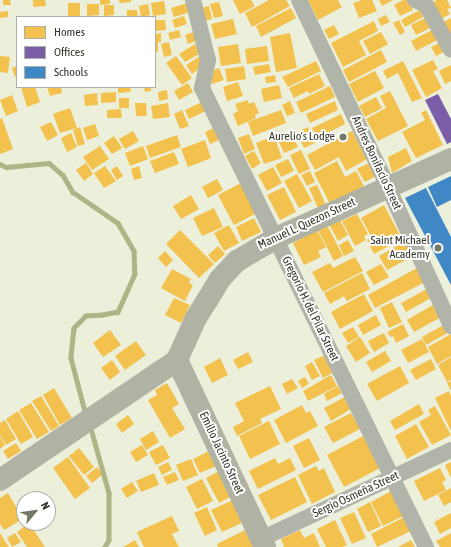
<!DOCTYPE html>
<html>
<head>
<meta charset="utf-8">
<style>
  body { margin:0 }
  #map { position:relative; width:451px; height:547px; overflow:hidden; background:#ecf0db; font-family:"Asap Condensed",sans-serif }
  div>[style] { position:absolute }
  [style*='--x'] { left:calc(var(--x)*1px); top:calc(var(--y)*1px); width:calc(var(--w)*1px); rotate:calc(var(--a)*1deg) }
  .homes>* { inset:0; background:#f2c14e }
  .offices>* { inset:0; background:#7b5ea7 }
  .schools>* { inset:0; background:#3f88c5 }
  .stream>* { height:4.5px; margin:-2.25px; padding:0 2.25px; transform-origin:2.25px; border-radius:2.25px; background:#aeb486 }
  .street>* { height:16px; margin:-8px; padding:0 8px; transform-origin:8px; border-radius:8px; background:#b1b4a8 }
  .secondary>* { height:22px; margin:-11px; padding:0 11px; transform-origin:11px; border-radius:11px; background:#b0b3a4 }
  .dots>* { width:11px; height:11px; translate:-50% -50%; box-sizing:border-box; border:2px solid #fff; border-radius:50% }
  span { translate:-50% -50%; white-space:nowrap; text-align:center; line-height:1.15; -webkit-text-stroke:4px #fff; paint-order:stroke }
  .poi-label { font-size:12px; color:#343728 }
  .right { translate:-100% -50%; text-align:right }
  .street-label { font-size:12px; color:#343728 }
  .legend { position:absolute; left:16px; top:16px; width:140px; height:72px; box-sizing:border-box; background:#fff; border:1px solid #aeafa9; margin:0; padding:5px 7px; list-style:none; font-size:12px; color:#343728 }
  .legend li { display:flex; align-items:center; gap:8px; height:20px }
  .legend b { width:20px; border:1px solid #aeafa9 }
  .north { position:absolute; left:16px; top:491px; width:40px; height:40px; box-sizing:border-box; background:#fff; border:1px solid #aeafa9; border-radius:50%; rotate:61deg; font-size:11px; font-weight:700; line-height:16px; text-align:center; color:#343728 }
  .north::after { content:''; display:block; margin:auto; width:14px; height:18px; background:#747867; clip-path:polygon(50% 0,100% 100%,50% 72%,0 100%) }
</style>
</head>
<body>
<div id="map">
  <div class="homes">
    <div style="clip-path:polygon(3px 0,10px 0,11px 5px,3px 5px)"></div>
    <div style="clip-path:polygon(33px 0,45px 0,46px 6px,33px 7px)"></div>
    <div style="clip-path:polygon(100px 0,110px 0,110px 4px,100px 5px)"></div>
    <div style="clip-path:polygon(119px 0,131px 0,131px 2px,120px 3px)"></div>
    <div style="clip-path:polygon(233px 0,251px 0,255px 6px,240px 14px)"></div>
    <div style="clip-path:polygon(269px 0,286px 0,290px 6px,252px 27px,245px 13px)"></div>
    <div style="clip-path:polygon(308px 0,338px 0,342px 7px,318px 20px)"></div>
    <div style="clip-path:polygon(362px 0,372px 0,377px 11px,359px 18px,353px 3px)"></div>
    <div style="clip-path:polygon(379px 0,393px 0,382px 6px)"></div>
    <div style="clip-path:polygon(403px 0,408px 0,413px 10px,400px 16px,394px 5px)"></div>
    <div style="clip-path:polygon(437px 0,447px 0,451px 8px,447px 9px,450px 14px,439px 20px,431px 3px)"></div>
    <div style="clip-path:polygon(164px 1px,166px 14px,153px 16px,151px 3px)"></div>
    <div style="clip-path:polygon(191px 2px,194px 11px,174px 17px,171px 8px)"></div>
    <div style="clip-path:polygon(219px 2px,223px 16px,214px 18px,210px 4px)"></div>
    <div style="clip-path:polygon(68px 3px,80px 3px,80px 17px,68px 17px)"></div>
    <div style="clip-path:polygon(87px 4px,99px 4px,99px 15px,87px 16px)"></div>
    <div style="clip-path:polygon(148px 4px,150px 15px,141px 17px,139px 6px)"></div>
    <div style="clip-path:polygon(104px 5px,114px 5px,114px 15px,104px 16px)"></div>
    <div style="clip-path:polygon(209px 6px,212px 19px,204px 21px,201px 8px)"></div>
    <div style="clip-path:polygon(291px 8px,296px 18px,261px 37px,256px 26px)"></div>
    <div style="clip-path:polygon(127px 10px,137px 10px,138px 17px,127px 17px)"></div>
    <div style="clip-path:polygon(420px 10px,423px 17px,405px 27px,401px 20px)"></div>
    <div style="clip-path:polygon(8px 11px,8px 17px,0 18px,0 12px)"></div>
    <div style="clip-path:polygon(386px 15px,390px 22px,381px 26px,378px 19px)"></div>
    <div style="clip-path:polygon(184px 16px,187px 24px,175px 28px,172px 20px)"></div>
    <div style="clip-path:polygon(427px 17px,432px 27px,416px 35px,411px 25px)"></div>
    <div style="clip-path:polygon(451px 18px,451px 41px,442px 23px)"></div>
    <div style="clip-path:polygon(233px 19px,237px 34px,215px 39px,211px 24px)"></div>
    <div style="clip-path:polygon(155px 20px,165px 20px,166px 30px,155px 31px)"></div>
    <div style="clip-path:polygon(399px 20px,405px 32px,400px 35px,393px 23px)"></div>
    <div style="clip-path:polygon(374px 21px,378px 31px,359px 41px,366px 55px,343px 67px,331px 43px)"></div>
    <div style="clip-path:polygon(334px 25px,339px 34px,329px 39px,324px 30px)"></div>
    <div style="clip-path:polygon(434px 29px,439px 39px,416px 51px,411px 41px)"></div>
    <div style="clip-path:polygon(179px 30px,181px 37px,170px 40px,168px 33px)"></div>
    <div style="clip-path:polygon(196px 31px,199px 40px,188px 44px,185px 35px)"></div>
    <div style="clip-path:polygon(381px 32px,388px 44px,370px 54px,363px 41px)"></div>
    <div style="clip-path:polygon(161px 33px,161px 42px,158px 42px,158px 52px,155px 52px,155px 34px)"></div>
    <div style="clip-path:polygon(290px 33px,297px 68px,276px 72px,270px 37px)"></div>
    <div style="clip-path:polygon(443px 41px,448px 50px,436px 56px,431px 47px)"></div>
    <div style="clip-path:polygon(169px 42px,172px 55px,164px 57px,161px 44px)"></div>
    <div style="clip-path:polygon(195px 44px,201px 53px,185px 62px,179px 54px)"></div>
    <div style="clip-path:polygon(238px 44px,241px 63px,221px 66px,218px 47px)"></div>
    <div style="clip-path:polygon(267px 46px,269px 61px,247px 64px,245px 49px)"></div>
    <div style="clip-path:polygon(381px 50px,387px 62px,349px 82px,343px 70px)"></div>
    <div style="clip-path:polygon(0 56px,10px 57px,8px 73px,0 72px)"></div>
    <div style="clip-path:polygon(176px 56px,192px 78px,182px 85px,166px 63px)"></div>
    <div style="clip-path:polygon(200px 56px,206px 64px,192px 74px,186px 65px)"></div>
    <div style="clip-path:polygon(433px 60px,438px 69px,433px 71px,442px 88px,426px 97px,412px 70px)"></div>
    <div style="clip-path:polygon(316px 61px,321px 71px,288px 87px,282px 77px)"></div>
    <div style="clip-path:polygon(403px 61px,422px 98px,412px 102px,398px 73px,387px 79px,383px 71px)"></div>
    <div style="clip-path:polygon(269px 64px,271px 72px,255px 75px,253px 67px)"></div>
    <div style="clip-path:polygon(451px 65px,451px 81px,445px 84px,439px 71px)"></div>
    <div style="clip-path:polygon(17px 66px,17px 77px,15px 77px,12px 68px)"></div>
    <div style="clip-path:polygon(244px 66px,246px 79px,227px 82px,225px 69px)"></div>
    <div style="clip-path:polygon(219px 68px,224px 80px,212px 84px,208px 72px)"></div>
    <div style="clip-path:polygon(375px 71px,384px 88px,358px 102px,349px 84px)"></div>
    <div style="clip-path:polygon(319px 74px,325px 86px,309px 94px,308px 91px,294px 98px,289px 88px)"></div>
    <div style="clip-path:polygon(275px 75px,276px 82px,266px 83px,265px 77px)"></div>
    <div style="clip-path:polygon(238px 82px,243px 96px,227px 101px,223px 87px)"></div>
    <div style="clip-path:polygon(188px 83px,193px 92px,179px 100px,174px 91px)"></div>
    <div style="clip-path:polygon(279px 85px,282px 98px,264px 102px,261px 89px)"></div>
    <div style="clip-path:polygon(330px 86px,335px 97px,301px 113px,296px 102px)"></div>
    <div style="clip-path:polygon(21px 87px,35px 87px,40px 102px,27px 107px)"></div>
    <div style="clip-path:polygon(47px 87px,61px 87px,62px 93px,50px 96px)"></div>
    <div style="clip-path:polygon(118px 87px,130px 87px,131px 92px,118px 93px)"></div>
    <div style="clip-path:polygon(144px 87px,151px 87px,151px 91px,145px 92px)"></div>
    <div style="clip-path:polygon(167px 90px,168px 99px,159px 101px,158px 92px)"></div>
    <div style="clip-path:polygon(390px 91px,408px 126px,378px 141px,366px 119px,386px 108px,380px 96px)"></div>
    <div style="clip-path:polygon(116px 92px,116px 102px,101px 103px,101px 93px)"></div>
    <div style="clip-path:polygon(97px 93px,98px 105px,85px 106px,84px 95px)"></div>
    <div style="clip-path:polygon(12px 95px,18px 111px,6px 116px,0 100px)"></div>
    <div style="clip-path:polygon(376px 97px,382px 108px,365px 117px,359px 106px)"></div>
    <div style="clip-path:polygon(119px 98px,129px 98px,129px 108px,119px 108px)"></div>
    <div style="clip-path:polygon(206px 100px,210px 109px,189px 119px,185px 110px)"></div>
    <div style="clip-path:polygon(248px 100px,249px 104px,254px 102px,259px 113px,255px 115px,256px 118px,238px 126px,233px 114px,238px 111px,235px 104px)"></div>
    <div style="clip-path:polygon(290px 101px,295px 113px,287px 116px,282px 105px)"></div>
    <div style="clip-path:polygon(335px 101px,338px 110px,310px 123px,306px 114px)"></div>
    <div style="clip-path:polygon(135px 103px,146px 103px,147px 116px,136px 116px)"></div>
    <div style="clip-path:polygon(168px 103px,170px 117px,153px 119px,151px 106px)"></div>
    <div style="clip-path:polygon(70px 108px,77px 128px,60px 133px,53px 114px)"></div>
    <div style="clip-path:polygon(121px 109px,122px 118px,107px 118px,107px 110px)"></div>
    <div style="clip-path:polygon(182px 110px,189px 126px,180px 129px,174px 114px)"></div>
    <div style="clip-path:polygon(281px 110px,286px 123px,253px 136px,248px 122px)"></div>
    <div style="clip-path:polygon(426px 110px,443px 145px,416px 158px,402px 132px,425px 120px,421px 113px)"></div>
    <div style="clip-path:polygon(341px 114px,345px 124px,317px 138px,312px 128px)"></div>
    <div style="clip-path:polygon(2px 118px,13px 149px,0 154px,0 119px)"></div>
    <div style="clip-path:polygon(51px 122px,58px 135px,47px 141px,40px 127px)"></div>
    <div style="clip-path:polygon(95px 124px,99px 136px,87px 140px,83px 128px)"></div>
    <div style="clip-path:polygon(80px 127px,85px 144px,78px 146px,73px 130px)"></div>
    <div style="clip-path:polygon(308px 127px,315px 143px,304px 148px,297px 132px)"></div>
    <div style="clip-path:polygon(214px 128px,219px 140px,210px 144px,205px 132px)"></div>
    <div style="clip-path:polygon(133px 131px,139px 141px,125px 149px,119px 139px)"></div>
    <div style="clip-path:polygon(352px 131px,367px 159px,346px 171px,339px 157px,315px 170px,307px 155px)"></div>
    <div style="clip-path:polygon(291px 132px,298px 147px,284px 153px,277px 138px)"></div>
    <div style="clip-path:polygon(71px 133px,77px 147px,67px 152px,61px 138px)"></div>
    <div style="clip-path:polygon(249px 134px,255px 149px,244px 154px,238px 138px)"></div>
    <div style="clip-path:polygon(177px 135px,181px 147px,150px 158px,146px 146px)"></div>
    <div style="clip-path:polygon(114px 136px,122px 148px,112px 154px,104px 143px)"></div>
    <div style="clip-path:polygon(274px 136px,282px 158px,264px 164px,256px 143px)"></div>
    <div style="clip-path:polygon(205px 140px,211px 158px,188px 167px,181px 149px)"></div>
    <div style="clip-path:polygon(100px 146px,109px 159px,92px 170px,83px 157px)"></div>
    <div style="clip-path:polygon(143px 146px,148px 159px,130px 166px,125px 153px)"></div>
    <div style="clip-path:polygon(406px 148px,412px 161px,392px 173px,388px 157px)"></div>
    <div style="clip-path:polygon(301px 150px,310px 169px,299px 174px,290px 155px)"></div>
    <div style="clip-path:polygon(254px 151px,261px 163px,252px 169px,245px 156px)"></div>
    <div style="clip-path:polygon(174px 152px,179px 164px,155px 173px,150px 161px)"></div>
    <div style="clip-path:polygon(288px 159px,294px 171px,281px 177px,275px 165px)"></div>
    <div style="clip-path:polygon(337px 161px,345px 177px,356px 171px,364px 186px,330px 204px,314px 173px)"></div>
    <div style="clip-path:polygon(86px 163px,93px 174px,84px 181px,76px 170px)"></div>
    <div style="clip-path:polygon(369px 163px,376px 176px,365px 182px,357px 169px)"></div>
    <div style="clip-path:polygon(105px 166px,116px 181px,104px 188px,94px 173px)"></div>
    <div style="clip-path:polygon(117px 166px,123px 176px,117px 180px,111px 170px)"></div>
    <div style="clip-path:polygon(139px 166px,142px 178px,134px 180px,131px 169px)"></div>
    <div style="clip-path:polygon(273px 167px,282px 183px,267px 191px,258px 175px)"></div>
    <div style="clip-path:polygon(310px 171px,315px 182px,307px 186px,301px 175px)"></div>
    <div style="clip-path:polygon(297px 174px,312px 201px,299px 208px,284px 181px)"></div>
    <div style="clip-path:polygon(217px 179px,223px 190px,208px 198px,202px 187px)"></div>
    <div style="clip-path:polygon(241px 183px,257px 213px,234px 225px,218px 195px)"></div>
    <div style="clip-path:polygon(317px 185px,326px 205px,318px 208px,309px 188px)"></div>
    <div style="clip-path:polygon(284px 187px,296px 212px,280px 220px,267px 195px)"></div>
    <div style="clip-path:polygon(191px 195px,199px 209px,181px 219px,173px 206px)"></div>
    <div style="clip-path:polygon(384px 205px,402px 239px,374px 254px,367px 240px,372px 238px,361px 218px)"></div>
    <div style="clip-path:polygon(214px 208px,223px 227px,202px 236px,193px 218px)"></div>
    <div style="clip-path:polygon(357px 214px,368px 234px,364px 236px,366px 240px,355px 246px,342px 221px)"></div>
    <div style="clip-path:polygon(254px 218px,261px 232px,242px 241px,236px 227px)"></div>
    <div style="clip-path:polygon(339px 218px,348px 235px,338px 241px,329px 224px)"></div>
    <div style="clip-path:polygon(229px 225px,239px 243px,224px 251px,214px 233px)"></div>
    <div style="clip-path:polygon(327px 225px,343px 256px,334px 261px,318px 230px)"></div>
    <div style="clip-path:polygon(180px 230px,214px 264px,199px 278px,166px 244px)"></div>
    <div style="clip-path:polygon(317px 230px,326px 247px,318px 251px,321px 257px,304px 265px,293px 243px)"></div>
    <div style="clip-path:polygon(348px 240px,354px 251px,344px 256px,339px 245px)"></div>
    <div style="clip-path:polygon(405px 241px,413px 256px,387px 270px,379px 256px)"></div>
    <div style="clip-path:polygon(218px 246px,225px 254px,215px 263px,208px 255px)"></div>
    <div style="clip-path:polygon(165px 251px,173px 260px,166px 267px,158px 258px)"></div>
    <div style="clip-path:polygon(355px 257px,363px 271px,323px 292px,312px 272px,330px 263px,333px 268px)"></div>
    <div style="clip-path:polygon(381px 264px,389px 277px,374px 285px,366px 272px)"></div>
    <div style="clip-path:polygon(417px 268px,425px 282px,375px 308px,368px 295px)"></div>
    <div style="clip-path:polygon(172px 269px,191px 279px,189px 283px,193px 285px,185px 301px,161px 288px)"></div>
    <div style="clip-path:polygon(362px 273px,370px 289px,347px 301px,344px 296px,330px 304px,324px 293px)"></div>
    <div style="clip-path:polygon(427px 289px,431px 298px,406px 312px,401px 303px)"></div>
    <div style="clip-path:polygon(364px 294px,373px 311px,340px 329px,331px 312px)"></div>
    <div style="clip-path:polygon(174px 298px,190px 305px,181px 323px,165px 315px)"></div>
    <div style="clip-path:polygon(392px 302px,402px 322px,389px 328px,380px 308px)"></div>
    <div style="clip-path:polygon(436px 303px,443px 316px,414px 332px,407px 320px)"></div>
    <div style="clip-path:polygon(376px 315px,381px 325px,363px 335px,358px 325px)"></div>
    <div style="clip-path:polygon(447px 323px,451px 331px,426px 345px,422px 337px)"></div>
    <div style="clip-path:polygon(403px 324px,409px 336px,396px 343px,393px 336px,390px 337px,387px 332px)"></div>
    <div style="clip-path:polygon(353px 327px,359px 337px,348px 343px,342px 333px)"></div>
    <div style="clip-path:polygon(110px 330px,121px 345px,103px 357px,93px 343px)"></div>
    <div style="clip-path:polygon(384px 333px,389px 343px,374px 352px,368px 341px)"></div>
    <div style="clip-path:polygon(451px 334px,451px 356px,437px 364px,428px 347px)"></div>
    <div style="clip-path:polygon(360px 337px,370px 353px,356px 362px,346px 346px)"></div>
    <div style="clip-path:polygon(422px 339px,429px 352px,408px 363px,401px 350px)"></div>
    <div style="clip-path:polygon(136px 341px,146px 355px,125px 370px,115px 356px)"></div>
    <div style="clip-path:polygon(385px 351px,391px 361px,372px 372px,366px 362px)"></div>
    <div style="clip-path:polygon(248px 352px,253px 362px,238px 369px,233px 360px)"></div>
    <div style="clip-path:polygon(325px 355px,334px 372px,323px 378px,314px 360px)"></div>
    <div style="clip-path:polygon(451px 357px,451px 380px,447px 382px,438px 365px)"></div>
    <div style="clip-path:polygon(220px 358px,228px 375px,212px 383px,204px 367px)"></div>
    <div style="clip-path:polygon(431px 359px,436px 369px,416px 380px,410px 370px)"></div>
    <div style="clip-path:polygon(112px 360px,120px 372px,110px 380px,101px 368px)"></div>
    <div style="clip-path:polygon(312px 362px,320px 376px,312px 380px,305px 366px)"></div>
    <div style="clip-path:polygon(400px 366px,409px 383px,377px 401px,367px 384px)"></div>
    <div style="clip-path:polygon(331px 375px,337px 386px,308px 401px,303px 391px)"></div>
    <div style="clip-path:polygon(305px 377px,309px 384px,302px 388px,298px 381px)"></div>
    <div style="clip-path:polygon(292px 379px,298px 388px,287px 394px,282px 384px)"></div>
    <div style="clip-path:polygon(451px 381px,451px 391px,447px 383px)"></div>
    <div style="clip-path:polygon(167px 383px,179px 404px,172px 408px,185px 429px,170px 438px,148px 400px,157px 395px,155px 390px)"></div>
    <div style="clip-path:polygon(270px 386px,281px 409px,260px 419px,262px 423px,237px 436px,233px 427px,244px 421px,235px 403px)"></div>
    <div style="clip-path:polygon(338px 386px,342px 393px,327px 401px,324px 394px)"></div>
    <div style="clip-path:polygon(54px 388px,72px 418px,60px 425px,43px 395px)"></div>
    <div style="clip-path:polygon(449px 391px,451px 396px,451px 431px,435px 398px)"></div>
    <div style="clip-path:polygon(41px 396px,59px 426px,51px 431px,32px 401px)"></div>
    <div style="clip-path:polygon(345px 397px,351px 409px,331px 421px,324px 408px)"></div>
    <div style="clip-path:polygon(31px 403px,49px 432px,37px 439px,19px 410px)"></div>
    <div style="clip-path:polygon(419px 404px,424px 414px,395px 430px,390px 421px)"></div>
    <div style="clip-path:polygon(302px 405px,306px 413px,310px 411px,318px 426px,286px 443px,274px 420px)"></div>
    <div style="clip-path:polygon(435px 406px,451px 435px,432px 445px,419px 422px,431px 415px,428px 410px)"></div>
    <div style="clip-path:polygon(18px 411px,33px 437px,21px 444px,6px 419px)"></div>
    <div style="clip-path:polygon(351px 413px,360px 429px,333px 443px,324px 427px)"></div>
    <div style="clip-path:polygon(128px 415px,134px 424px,122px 433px,116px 424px)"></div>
    <div style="clip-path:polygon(5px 420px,16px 439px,6px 445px,0 435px,0 423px)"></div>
    <div style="clip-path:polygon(269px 421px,280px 444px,250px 459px,239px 436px)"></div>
    <div style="clip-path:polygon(416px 424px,429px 447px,407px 459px,395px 436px)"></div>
    <div style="clip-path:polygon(153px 431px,159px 442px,146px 450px,140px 439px)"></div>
    <div style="clip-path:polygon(0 436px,5px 445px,0 449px)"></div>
    <div style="clip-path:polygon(363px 436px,380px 468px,344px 487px,327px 455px)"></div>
    <div style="clip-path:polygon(309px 438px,320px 460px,304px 468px,293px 446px)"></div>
    <div style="clip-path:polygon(16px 443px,21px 451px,8px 459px,3px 451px)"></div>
    <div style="clip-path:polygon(142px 445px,148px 455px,136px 462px,130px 452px)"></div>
    <div style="clip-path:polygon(163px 445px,170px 458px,156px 465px,149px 452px)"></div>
    <div style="clip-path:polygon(79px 448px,94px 467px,84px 475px,69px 456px)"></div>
    <div style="clip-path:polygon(209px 451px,216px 466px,200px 473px,193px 459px)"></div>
    <div style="clip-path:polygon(68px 457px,90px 488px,75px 499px,53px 468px)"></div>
    <div style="clip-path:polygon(275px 458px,278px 464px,290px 458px,296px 470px,258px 489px,249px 471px)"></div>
    <div style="clip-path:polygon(191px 459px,198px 475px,183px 481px,176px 465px)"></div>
    <div style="clip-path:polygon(168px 462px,172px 470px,162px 475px,158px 467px)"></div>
    <div style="clip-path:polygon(451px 462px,451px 478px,445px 465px)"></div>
    <div style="clip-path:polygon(316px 466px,319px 471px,324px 468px,335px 492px,312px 504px,298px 475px)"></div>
    <div style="clip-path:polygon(97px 467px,103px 474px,92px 483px,86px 476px)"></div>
    <div style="clip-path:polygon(440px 468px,446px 480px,442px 482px,446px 490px,424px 501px,414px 481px)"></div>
    <div style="clip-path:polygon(219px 471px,232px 496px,219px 503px,206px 478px)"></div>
    <div style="clip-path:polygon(175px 472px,179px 480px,167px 485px,163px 477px)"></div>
    <div style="clip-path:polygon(154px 473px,159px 485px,141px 492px,136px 481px)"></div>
    <div style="clip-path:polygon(295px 477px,307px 502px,271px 520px,258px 495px)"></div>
    <div style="clip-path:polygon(202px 479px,213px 501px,197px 509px,186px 487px)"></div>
    <div style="clip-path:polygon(132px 482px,138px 491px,127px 498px,121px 489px)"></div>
    <div style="clip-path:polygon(451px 488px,451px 502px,444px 506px,438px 495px)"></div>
    <div style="clip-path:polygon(395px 489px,407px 514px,383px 526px,371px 502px)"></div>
    <div style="clip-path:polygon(8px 493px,23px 519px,4px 530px,0 524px,0 498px)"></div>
    <div style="clip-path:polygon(235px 499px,246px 521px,222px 532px,211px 510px)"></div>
    <div style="clip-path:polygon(370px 502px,381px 526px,368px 532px,357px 509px)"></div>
    <div style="clip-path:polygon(207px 507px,217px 530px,205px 536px,194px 513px)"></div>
    <div style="clip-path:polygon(354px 512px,366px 538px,352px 544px,340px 518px)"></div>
    <div style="clip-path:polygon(451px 513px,451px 528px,440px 534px,434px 522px)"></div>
    <div style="clip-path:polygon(172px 516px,179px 531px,172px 534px,179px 547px,144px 547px,137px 532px)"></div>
    <div style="clip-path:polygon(406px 516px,413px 530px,377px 547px,371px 534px)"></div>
    <div style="clip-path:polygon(335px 520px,347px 545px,342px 547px,326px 547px,317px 529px)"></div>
    <div style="clip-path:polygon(29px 523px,45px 547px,27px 547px,17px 532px)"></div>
    <div style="clip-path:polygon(245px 530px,253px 547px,218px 547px,217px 544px)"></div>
    <div style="clip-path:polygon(300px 530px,304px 538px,314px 533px,320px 547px,284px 547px,281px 539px)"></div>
    <div style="clip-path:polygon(0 533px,9px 547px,0 547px)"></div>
    <div style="clip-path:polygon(15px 533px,21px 542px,12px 547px,7px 538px)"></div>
    <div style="clip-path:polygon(451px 533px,451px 547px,440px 547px,436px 541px)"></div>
    <div style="clip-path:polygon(135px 540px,139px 547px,123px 547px)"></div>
    <div style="clip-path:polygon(411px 540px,415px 547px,398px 547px)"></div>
  </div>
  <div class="offices">
    <div style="clip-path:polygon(438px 94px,451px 119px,451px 142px,447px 144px,425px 100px)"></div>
  </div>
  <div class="schools">
    <div style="clip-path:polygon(451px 176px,451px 200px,437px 207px,428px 187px)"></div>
    <div style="clip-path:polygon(426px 188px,451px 237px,451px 285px,405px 198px)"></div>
  </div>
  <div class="stream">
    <div style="--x:0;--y:164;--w:7;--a:27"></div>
    <div style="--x:6;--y:167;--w:43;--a:-5.3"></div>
    <div style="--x:49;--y:163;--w:18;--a:41"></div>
    <div style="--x:63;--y:175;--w:20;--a:60"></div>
    <div style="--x:73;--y:192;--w:55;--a:34.6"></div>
    <div style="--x:118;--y:223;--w:32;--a:60"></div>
    <div style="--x:134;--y:251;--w:23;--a:88"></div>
    <div style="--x:135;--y:274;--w:42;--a:114.1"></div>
    <div style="--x:118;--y:312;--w:15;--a:169"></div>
    <div style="--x:103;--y:315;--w:17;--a:177"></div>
    <div style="--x:86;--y:316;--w:17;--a:135"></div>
    <div style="--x:74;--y:328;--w:30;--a:96"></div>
    <div style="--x:71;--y:358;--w:59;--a:75.3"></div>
    <div style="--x:90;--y:425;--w:71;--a:74.4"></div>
    <div style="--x:109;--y:493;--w:47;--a:90"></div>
    <div style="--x:109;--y:540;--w:8;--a:120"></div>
  </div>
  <div class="street">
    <div style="--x:193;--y:0;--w:62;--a:76"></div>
    <div style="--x:208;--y:60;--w:29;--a:102"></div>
    <div style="--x:202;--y:88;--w:511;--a:63.99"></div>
    <div style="--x:299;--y:0;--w:207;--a:64.5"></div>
    <div style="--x:388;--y:187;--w:153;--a:65.6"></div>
    <div style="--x:415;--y:0;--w:12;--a:24"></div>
    <div style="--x:426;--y:5;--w:51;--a:60.9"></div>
    <div style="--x:261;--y:539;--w:210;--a:-25.1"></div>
  </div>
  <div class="secondary">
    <div style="--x:177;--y:360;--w:207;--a:64.8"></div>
    <div style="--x:0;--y:480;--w:214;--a:-34.1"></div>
    <div style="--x:177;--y:360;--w:46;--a:-65.7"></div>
    <div style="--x:196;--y:318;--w:22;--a:-58"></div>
    <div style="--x:208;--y:299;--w:23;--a:-59"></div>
    <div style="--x:220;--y:279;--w:25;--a:-47"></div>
    <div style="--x:237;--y:261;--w:45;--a:-30.5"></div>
    <div style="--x:276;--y:238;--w:192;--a:-24.3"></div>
  </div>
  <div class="dots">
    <div style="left:343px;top:137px;background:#747867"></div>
    <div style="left:438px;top:248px;background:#747867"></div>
  </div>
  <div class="poi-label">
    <span class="right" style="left:335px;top:137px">Aurelio's Lodge</span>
    <span class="right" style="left:430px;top:248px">Saint Michael<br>Academy</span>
  </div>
  <div class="street-label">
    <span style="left:376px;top:163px;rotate:65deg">Andres Bonifacio Street</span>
    <span style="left:307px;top:224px;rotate:-25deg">Manuel L. Quezon Street</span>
    <span style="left:310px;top:309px;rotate:64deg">Gregorio H. del Pilar Street</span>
    <span style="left:221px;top:453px;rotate:65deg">Emilio Jacinto Street</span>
    <span style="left:356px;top:495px;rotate:-25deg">Sergio Osmeña Street</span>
  </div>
  <ul class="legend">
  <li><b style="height:11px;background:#f2c14e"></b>Homes</li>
  <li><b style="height:11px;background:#7b5ea7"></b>Offices</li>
  <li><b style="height:11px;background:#3f88c5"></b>Schools</li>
  </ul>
  <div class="north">N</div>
</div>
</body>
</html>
